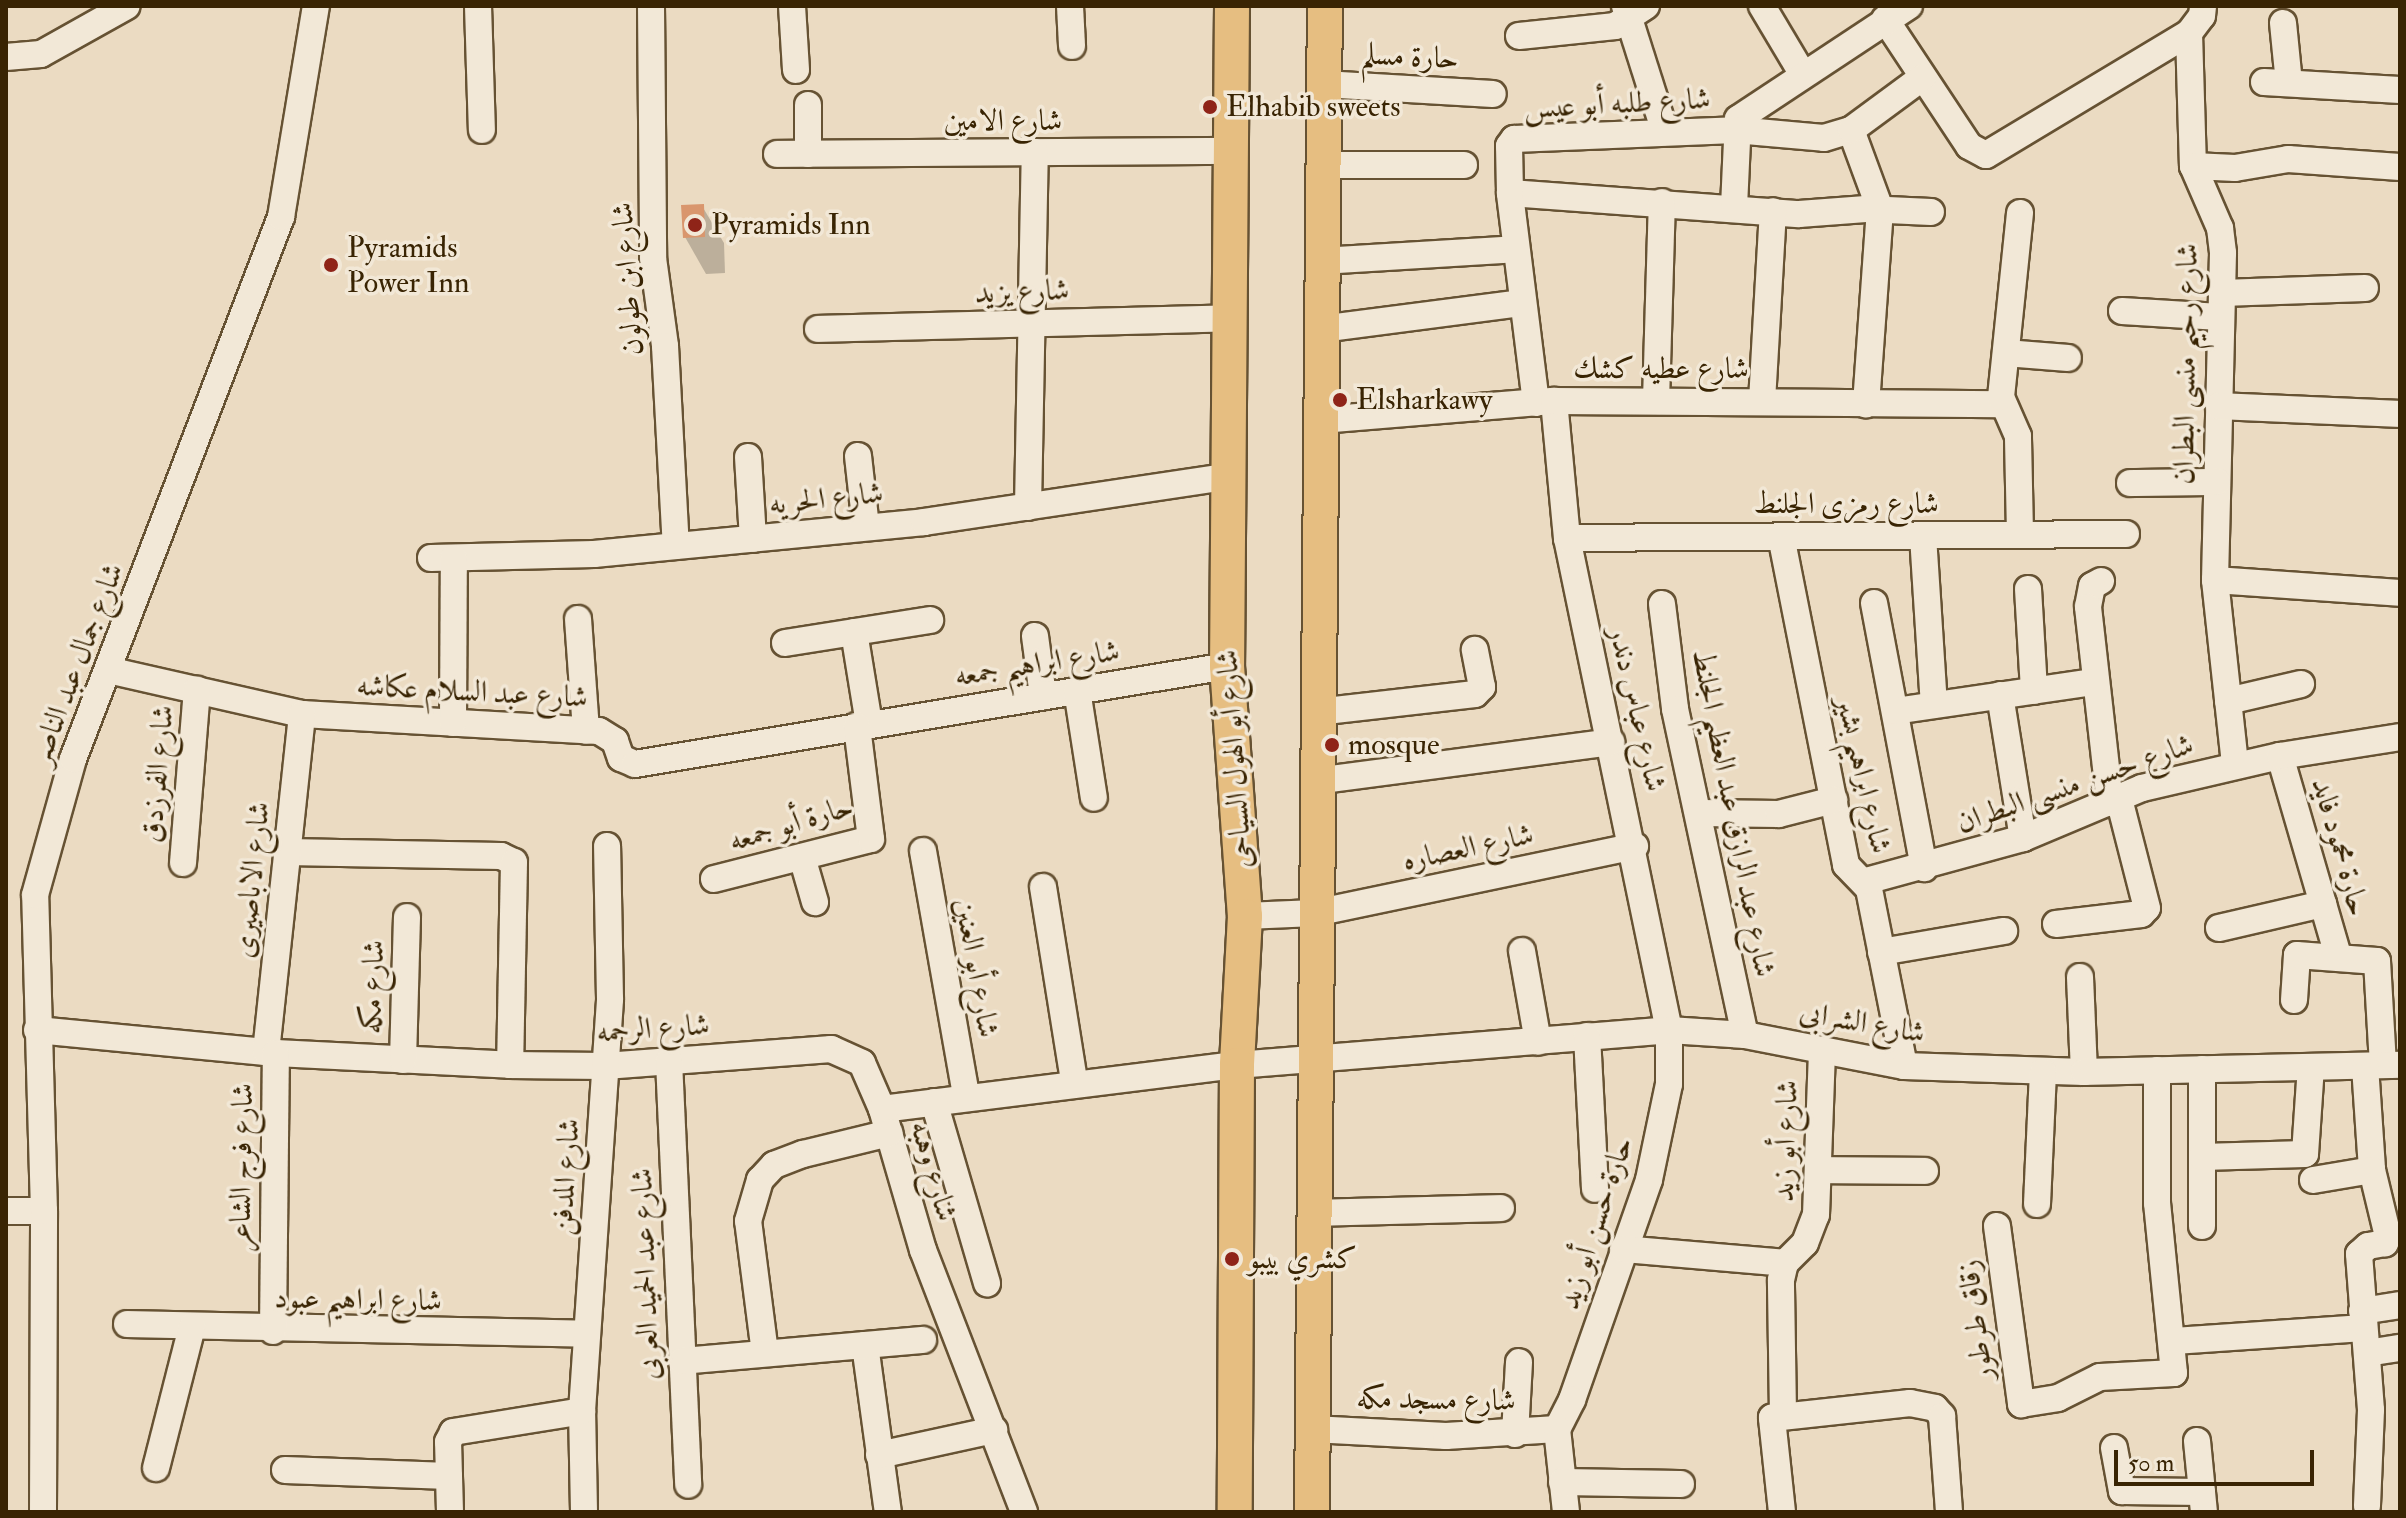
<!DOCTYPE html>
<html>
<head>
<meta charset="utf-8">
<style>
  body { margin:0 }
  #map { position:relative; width:2406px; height:1518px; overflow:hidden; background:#ebdbc2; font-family:"IM FELL Double Pica",Amiri,serif }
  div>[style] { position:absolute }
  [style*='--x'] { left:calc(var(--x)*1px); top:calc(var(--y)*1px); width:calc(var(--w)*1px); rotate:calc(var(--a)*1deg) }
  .shadow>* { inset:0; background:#0003 }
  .building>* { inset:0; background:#d9966d }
  .roads { filter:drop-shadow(2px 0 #665233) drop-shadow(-2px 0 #665233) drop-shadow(0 2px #665233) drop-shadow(0 -2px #665233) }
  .minor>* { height:26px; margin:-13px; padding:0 13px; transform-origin:13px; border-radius:13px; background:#f2e8d7 }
  .major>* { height:34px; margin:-17px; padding:0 17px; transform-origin:17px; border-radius:17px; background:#e6be81 }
  .dots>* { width:22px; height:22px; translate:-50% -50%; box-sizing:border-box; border:4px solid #f2e8d7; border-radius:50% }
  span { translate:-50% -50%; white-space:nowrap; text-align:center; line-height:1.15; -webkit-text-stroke:7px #f2e8d7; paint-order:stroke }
  .street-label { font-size:30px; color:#392403 }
  .poi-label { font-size:30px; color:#392403 }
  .left { translate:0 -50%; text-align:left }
  .frame { position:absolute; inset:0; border:8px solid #392403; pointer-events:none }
  .scale { position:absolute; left:2114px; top:1450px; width:200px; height:36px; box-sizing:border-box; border:4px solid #392403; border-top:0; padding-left:10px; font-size:24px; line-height:28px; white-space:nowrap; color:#392403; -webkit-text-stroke:6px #f2e8d7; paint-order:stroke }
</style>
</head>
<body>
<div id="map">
  <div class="shadow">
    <div style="clip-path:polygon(702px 206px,724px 243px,725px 273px,706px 274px,685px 237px)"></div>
  </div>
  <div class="building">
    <div style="clip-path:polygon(704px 204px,705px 237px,683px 238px,681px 205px)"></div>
  </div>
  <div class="roads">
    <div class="minor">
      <div style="--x:478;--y:6;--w:124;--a:88.2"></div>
      <div style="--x:651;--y:6;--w:252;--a:89.5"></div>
      <div style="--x:653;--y:258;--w:89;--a:82.2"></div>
      <div style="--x:665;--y:346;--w:200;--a:86.9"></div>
      <div style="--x:792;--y:6;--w:64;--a:86.4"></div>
      <div style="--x:1070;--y:6;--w:40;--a:87.1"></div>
      <div style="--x:1625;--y:6;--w:132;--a:72.4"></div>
      <div style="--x:1762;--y:6;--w:78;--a:59.2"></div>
      <div style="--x:1885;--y:19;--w:152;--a:56.5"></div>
      <div style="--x:1969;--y:146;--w:19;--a:28"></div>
      <div style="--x:1986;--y:155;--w:237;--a:-31"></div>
      <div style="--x:2189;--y:33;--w:21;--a:-53"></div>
      <div style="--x:2202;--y:16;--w:10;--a:-84"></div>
      <div style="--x:2283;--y:23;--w:60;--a:84.3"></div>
      <div style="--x:2189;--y:33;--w:133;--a:88.3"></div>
      <div style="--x:2193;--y:166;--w:68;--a:66.5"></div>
      <div style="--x:2220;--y:228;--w:25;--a:83"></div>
      <div style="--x:2223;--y:253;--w:327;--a:91.4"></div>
      <div style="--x:2215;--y:580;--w:186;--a:83.8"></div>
      <div style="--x:1519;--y:36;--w:97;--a:-5.9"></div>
      <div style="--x:1615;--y:26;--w:37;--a:-33"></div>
      <div style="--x:6;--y:57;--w:35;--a:-5"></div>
      <div style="--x:41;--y:54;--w:98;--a:-29.2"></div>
      <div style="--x:2264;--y:82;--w:136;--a:3.4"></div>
      <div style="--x:1323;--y:84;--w:170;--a:3.4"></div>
      <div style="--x:808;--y:105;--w:49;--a:90"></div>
      <div style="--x:1851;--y:130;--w:84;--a:69.8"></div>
      <div style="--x:1880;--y:209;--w:196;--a:94.1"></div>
      <div style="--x:777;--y:154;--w:453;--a:-0.4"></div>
      <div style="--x:1322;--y:165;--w:142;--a:0"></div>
      <div style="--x:2193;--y:166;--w:42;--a:2.7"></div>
      <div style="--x:2235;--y:168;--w:54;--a:-9.6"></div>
      <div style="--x:2288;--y:159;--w:112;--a:4.1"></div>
      <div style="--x:1510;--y:193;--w:290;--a:4.2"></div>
      <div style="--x:1799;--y:214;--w:67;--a:-4.3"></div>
      <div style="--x:1866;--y:209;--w:65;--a:2.6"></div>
      <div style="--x:1734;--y:207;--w:88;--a:-87.4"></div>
      <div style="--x:1738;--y:119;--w:205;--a:-33.5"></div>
      <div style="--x:1321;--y:261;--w:194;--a:-3.5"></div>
      <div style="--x:2222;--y:293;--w:143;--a:-2"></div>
      <div style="--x:2122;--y:311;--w:98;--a:3.5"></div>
      <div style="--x:818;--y:329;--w:410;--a:-1.5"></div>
      <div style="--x:1321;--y:329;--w:203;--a:-7.4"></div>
      <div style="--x:2006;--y:353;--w:62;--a:4.6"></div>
      <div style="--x:1554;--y:401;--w:138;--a:84.6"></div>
      <div style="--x:1567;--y:538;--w:502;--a:78.29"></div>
      <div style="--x:1669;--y:1030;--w:54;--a:90"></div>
      <div style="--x:1669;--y:1084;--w:98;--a:101.8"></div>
      <div style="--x:1649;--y:1180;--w:233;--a:109.3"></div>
      <div style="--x:1572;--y:1400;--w:33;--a:117"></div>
      <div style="--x:1656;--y:401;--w:199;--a:-88.3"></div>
      <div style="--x:1762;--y:401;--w:190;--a:-86.7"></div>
      <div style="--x:1536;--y:403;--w:212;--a:-97.1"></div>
      <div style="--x:1510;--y:193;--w:47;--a:-91.2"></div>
      <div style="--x:1509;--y:146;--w:9;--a:-54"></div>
      <div style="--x:1514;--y:139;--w:221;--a:-2.3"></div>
      <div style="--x:1735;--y:130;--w:89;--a:5.1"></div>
      <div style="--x:1824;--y:138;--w:28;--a:-17"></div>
      <div style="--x:1851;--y:130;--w:89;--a:-36.4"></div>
      <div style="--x:2219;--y:406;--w:181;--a:2.5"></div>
      <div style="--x:1321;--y:420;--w:234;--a:-4.7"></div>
      <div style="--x:1554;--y:401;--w:448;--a:0.4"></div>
      <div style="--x:858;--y:456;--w:71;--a:83.6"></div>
      <div style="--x:748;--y:457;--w:82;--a:86.5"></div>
      <div style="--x:2130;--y:483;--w:87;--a:-0.7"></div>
      <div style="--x:1028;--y:507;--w:355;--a:-88.9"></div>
      <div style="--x:2020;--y:534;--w:98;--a:-91.2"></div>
      <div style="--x:2018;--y:436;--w:43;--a:-113.6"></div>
      <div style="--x:2001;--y:397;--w:185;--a:-84.1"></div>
      <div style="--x:1781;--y:536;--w:335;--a:78.8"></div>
      <div style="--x:1846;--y:865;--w:33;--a:46"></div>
      <div style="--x:1869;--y:889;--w:180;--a:78.8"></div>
      <div style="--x:1923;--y:536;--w:169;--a:86.3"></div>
      <div style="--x:1567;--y:538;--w:559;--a:-0.41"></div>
      <div style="--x:431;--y:558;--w:163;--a:-1.4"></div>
      <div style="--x:594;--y:554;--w:332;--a:-5.5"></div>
      <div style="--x:924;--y:522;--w:304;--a:-8.5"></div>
      <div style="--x:2215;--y:580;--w:185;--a:4"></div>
      <div style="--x:2101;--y:581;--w:10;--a:151"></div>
      <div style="--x:2092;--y:586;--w:21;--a:101"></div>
      <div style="--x:2088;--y:607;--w:197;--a:83.6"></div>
      <div style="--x:2028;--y:589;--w:102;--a:86.6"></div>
      <div style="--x:1874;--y:603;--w:270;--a:79.3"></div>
      <div style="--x:1662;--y:604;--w:106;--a:82.9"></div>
      <div style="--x:1675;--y:709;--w:333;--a:77.9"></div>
      <div style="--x:578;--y:619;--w:112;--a:85.9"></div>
      <div style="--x:854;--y:632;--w:93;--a:80.7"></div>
      <div style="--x:1035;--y:636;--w:61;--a:82.4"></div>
      <div style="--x:785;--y:643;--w:147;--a:-9"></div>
      <div style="--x:108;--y:670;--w:199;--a:12.8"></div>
      <div style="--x:302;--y:714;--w:297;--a:3.3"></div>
      <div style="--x:599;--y:731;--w:19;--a:32"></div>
      <div style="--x:615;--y:741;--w:18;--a:71"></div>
      <div style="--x:621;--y:758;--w:15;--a:23"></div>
      <div style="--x:635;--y:764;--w:600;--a:-9.4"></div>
      <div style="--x:1077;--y:690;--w:109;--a:81.1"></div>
      <div style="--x:2000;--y:695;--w:145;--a:80.9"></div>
      <div style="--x:2228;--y:701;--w:75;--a:-13.1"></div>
      <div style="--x:1895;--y:711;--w:201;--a:-8.3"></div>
      <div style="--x:1317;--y:712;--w:159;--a:-6.5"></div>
      <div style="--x:1475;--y:694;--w:10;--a:-45"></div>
      <div style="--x:1482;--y:687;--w:38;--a:-101"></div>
      <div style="--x:453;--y:723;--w:165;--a:-89.7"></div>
      <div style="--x:2280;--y:756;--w:208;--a:73.8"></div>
      <div style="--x:1316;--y:781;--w:298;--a:-7.5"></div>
      <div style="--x:1700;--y:813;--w:79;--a:0.7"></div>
      <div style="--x:1779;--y:814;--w:57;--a:-14.3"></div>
      <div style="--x:923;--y:851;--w:249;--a:80"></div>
      <div style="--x:287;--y:852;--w:214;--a:1.1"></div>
      <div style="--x:501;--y:856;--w:14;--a:25"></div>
      <div style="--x:514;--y:862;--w:203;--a:91.1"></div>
      <div style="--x:802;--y:857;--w:47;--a:73.9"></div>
      <div style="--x:183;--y:863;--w:174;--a:-85.4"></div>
      <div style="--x:714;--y:879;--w:162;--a:-14.3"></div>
      <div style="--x:871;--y:839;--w:114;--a:-97.1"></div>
      <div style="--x:1866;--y:881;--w:163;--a:-15.3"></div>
      <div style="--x:2023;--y:838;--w:129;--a:-22.8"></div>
      <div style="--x:2142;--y:788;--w:142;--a:-13.1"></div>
      <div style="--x:2280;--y:756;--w:121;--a:-9"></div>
      <div style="--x:1043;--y:887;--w:196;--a:80.9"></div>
      <div style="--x:1245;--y:916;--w:70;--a:-2.5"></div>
      <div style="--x:1315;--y:913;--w:327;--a:-11.8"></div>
      <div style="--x:2056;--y:924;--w:86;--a:-6.7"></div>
      <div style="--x:2141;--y:914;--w:8;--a:-45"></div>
      <div style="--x:2147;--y:908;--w:113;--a:-104.4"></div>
      <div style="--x:2219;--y:928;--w:107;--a:-13"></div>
      <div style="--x:1522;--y:951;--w:92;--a:80"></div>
      <div style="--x:1881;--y:952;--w:125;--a:-9.7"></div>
      <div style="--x:2080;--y:977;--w:95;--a:87.6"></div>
      <div style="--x:2294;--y:1000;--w:45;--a:-86.2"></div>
      <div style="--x:2297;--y:955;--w:80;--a:4.3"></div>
      <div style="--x:2377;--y:961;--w:104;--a:86.7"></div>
      <div style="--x:37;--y:1030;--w:240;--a:5.5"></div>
      <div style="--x:276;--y:1053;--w:234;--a:2.9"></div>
      <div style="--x:510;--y:1065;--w:95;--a:0.6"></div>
      <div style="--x:605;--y:1066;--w:227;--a:-4.3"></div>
      <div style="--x:831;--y:1049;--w:34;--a:24"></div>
      <div style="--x:862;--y:1063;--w:50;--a:66.5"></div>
      <div style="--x:882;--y:1109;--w:358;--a:-7.1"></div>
      <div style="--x:1237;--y:1065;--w:433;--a:-4.6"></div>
      <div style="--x:1669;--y:1030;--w:76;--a:3.8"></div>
      <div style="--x:1745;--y:1035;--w:162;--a:11"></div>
      <div style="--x:1904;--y:1066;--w:180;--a:1.9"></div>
      <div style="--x:2084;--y:1072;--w:316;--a:-1.3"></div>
      <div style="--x:1587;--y:1036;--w:153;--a:87"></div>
      <div style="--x:266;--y:1052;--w:340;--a:-83.9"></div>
      <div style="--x:403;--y:1060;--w:143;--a:-88.4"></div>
      <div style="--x:669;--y:1061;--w:424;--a:87.4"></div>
      <div style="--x:2365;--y:1066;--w:104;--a:86.1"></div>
      <div style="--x:2372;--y:1170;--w:68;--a:76.4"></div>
      <div style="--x:2388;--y:1236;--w:8;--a:113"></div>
      <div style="--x:2385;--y:1243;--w:17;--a:170"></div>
      <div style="--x:2368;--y:1246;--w:12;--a:138"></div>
      <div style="--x:2359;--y:1254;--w:156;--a:85.6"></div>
      <div style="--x:2371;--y:1410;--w:96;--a:92.4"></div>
      <div style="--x:2202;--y:1069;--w:157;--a:90"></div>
      <div style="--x:934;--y:1102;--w:189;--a:73.7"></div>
      <div style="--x:882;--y:1109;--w:147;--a:73.8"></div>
      <div style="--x:923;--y:1250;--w:281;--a:68.9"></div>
      <div style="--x:2202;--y:1157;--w:103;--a:-1.7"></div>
      <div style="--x:2305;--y:1154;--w:87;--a:-86.1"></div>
      <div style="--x:1818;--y:1170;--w:107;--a:0.5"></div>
      <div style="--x:2313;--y:1180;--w:60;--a:-9.6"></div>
      <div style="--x:2037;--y:1204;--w:132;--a:-87.4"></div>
      <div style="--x:6;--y:1211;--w:38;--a:0"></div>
      <div style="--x:1315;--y:1213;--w:186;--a:-1.5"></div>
      <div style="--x:1997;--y:1226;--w:180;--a:82.3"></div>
      <div style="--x:2021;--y:1404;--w:37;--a:-9"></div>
      <div style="--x:2058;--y:1398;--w:47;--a:-26.6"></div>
      <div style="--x:2100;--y:1377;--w:74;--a:-3.1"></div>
      <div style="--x:2174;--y:1373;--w:171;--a:-95.7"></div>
      <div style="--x:2157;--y:1203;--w:133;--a:-90"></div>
      <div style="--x:1623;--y:1249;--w:163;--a:4.9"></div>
      <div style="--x:2362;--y:1311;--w:38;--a:-9"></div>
      <div style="--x:127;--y:1324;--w:460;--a:1.2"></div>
      <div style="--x:273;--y:1331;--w:278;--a:-89.4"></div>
      <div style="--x:2174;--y:1341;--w:190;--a:-3.9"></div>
      <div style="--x:865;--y:1345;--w:169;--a:82.2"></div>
      <div style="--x:765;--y:1353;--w:133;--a:-97.3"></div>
      <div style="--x:748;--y:1221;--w:43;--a:-73.7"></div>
      <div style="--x:760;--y:1180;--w:21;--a:-47"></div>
      <div style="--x:774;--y:1165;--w:31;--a:-21"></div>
      <div style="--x:803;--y:1154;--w:89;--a:-13.7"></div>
      <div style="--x:2367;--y:1353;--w:33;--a:-9"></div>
      <div style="--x:682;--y:1361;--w:242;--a:-5"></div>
      <div style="--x:1783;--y:1414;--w:134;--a:-90.9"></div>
      <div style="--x:1781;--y:1280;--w:17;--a:-77"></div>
      <div style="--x:1785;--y:1263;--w:28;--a:-45"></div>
      <div style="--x:1805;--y:1243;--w:30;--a:-69"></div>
      <div style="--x:1816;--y:1215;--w:164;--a:-87.9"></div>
      <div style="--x:1312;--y:1429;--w:134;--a:3"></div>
      <div style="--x:1446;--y:1436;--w:111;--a:-3.6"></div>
      <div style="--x:1557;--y:1429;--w:83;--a:83.8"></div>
      <div style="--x:1515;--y:1434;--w:72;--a:-86.8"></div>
      <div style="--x:2197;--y:1441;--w:71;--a:84.4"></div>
      <div style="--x:2114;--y:1448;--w:44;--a:79.5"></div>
      <div style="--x:2122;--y:1491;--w:80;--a:0.7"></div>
      <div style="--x:879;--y:1455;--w:118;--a:-12.3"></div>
      <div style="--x:156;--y:1468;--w:146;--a:-75.7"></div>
      <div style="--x:285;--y:1470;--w:164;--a:2.1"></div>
      <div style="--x:1562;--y:1482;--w:119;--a:1"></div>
      <div style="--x:43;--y:1512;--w:301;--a:-89.8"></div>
      <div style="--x:44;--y:1211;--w:316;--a:-91.6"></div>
      <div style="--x:35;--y:895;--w:141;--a:-74.4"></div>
      <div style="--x:73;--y:759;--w:581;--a:-69.01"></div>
      <div style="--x:281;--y:217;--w:214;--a:-80.6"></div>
      <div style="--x:450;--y:1512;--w:70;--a:-91.6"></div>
      <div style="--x:448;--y:1442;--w:11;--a:-63"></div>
      <div style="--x:453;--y:1432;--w:131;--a:-9.2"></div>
      <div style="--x:584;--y:1512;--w:101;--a:-91.1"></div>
      <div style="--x:582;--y:1411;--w:413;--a:-86.1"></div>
      <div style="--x:610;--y:999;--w:153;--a:-91.1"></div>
      <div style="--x:1782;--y:1512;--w:95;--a:-96.1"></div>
      <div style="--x:1772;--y:1418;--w:139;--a:-6.2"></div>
      <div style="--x:1910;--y:1403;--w:25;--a:11"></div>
      <div style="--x:1935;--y:1408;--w:11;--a:49"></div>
      <div style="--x:1942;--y:1416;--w:96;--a:85.8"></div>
    </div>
    <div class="major">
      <div style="--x:1232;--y:6;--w:660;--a:90.43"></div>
      <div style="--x:1227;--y:666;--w:251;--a:85.9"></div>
      <div style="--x:1245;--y:916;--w:149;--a:93.1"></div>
      <div style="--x:1237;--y:1065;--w:447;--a:90.3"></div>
      <div style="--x:1312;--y:1512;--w:1506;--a:-89.51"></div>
    </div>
  </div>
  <div class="dots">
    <div style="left:1210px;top:107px;background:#8f2418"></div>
    <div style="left:695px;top:225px;background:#8f2418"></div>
    <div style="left:331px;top:265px;background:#8f2418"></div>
    <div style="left:1340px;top:400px;background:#8f2418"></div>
    <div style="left:1332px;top:745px;background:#8f2418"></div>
    <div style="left:1232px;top:1259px;background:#8f2418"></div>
  </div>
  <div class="street-label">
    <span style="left:1410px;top:57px;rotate:3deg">حارة مسلم</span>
    <span style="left:1617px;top:104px;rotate:-3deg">شارع طلبه أبو عيس</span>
    <span style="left:1003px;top:121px">شارع الامين</span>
    <span style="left:628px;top:279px;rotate:-94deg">شارع ابن طولون</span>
    <span style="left:1022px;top:292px;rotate:-2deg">شارع يزيد</span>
    <span style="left:2186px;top:364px;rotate:-89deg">شارع رحيم منسى البطران</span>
    <span style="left:1661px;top:369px">شارع عطيه كشك</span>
    <span style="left:826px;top:499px;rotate:-6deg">شارع الحريه</span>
    <span style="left:1846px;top:504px">شارع رمزى الجلنط</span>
    <span style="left:77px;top:664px;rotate:-69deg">شارع جمال عبد الناصر</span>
    <span style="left:1037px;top:664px;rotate:-9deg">شارع ابراهيم جمعه</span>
    <span style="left:472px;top:692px;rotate:3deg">شارع عبد السلام عكاشه</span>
    <span style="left:1637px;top:709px;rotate:77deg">شارع عباس دندر</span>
    <span style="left:1235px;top:759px;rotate:-94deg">شارع أبو الهول السياحى</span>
    <span style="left:158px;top:774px;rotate:-85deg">شارع الفرزدق</span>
    <span style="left:1863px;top:775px;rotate:77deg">شارع ابراهيم بشير</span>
    <span style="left:2075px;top:784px;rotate:-19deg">شارع حسن منسى البطران</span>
    <span style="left:1733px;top:813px;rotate:79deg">شارع عبد الرازق عبد العظيم الجلنط</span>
    <span style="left:791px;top:824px;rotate:-17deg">حارة أبو جمعه</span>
    <span style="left:2340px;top:847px;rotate:74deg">حارة محمود فايد</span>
    <span style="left:1468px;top:848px;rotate:-12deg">شارع العصاره</span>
    <span style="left:252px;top:880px;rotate:-84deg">شارع الاباصيرى</span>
    <span style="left:976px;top:968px;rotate:80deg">شارع أبو العنين</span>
    <span style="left:373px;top:987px;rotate:-88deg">شارع مكه</span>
    <span style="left:1862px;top:1023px;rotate:10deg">شارع الشرابى</span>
    <span style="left:653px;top:1029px;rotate:-4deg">شارع الرحمه</span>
    <span style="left:1786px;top:1141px;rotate:-88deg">شارع أبو زيد</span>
    <span style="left:242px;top:1167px;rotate:-89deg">شارع فرج الشاعر</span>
    <span style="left:933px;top:1171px;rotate:74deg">شارع وهبه</span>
    <span style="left:566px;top:1177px;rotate:-86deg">شارع المدفن</span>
    <span style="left:1596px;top:1223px;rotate:-72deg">حارة حسن أبو زيد</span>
    <span style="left:646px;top:1274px;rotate:-92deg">شارع عبد الحميد العربى</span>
    <span style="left:358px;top:1300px;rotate:1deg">شارع ابراهيم عبود</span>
    <span style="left:1976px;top:1320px;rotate:-97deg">زقاق طرطور</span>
    <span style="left:1436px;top:1400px;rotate:1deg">شارع مسجد مكه</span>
  </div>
  <div class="poi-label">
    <span class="left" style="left:1226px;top:107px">Elhabib sweets</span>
    <span class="left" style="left:711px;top:225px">Pyramids Inn</span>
    <span class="left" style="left:347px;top:265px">Pyramids<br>Power Inn</span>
    <span class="left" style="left:1356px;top:400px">Elsharkawy</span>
    <span class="left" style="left:1348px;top:745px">mosque</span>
    <span class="left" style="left:1248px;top:1259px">كشري بيبو</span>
  </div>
  <div class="frame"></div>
  <div class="scale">50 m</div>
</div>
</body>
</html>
